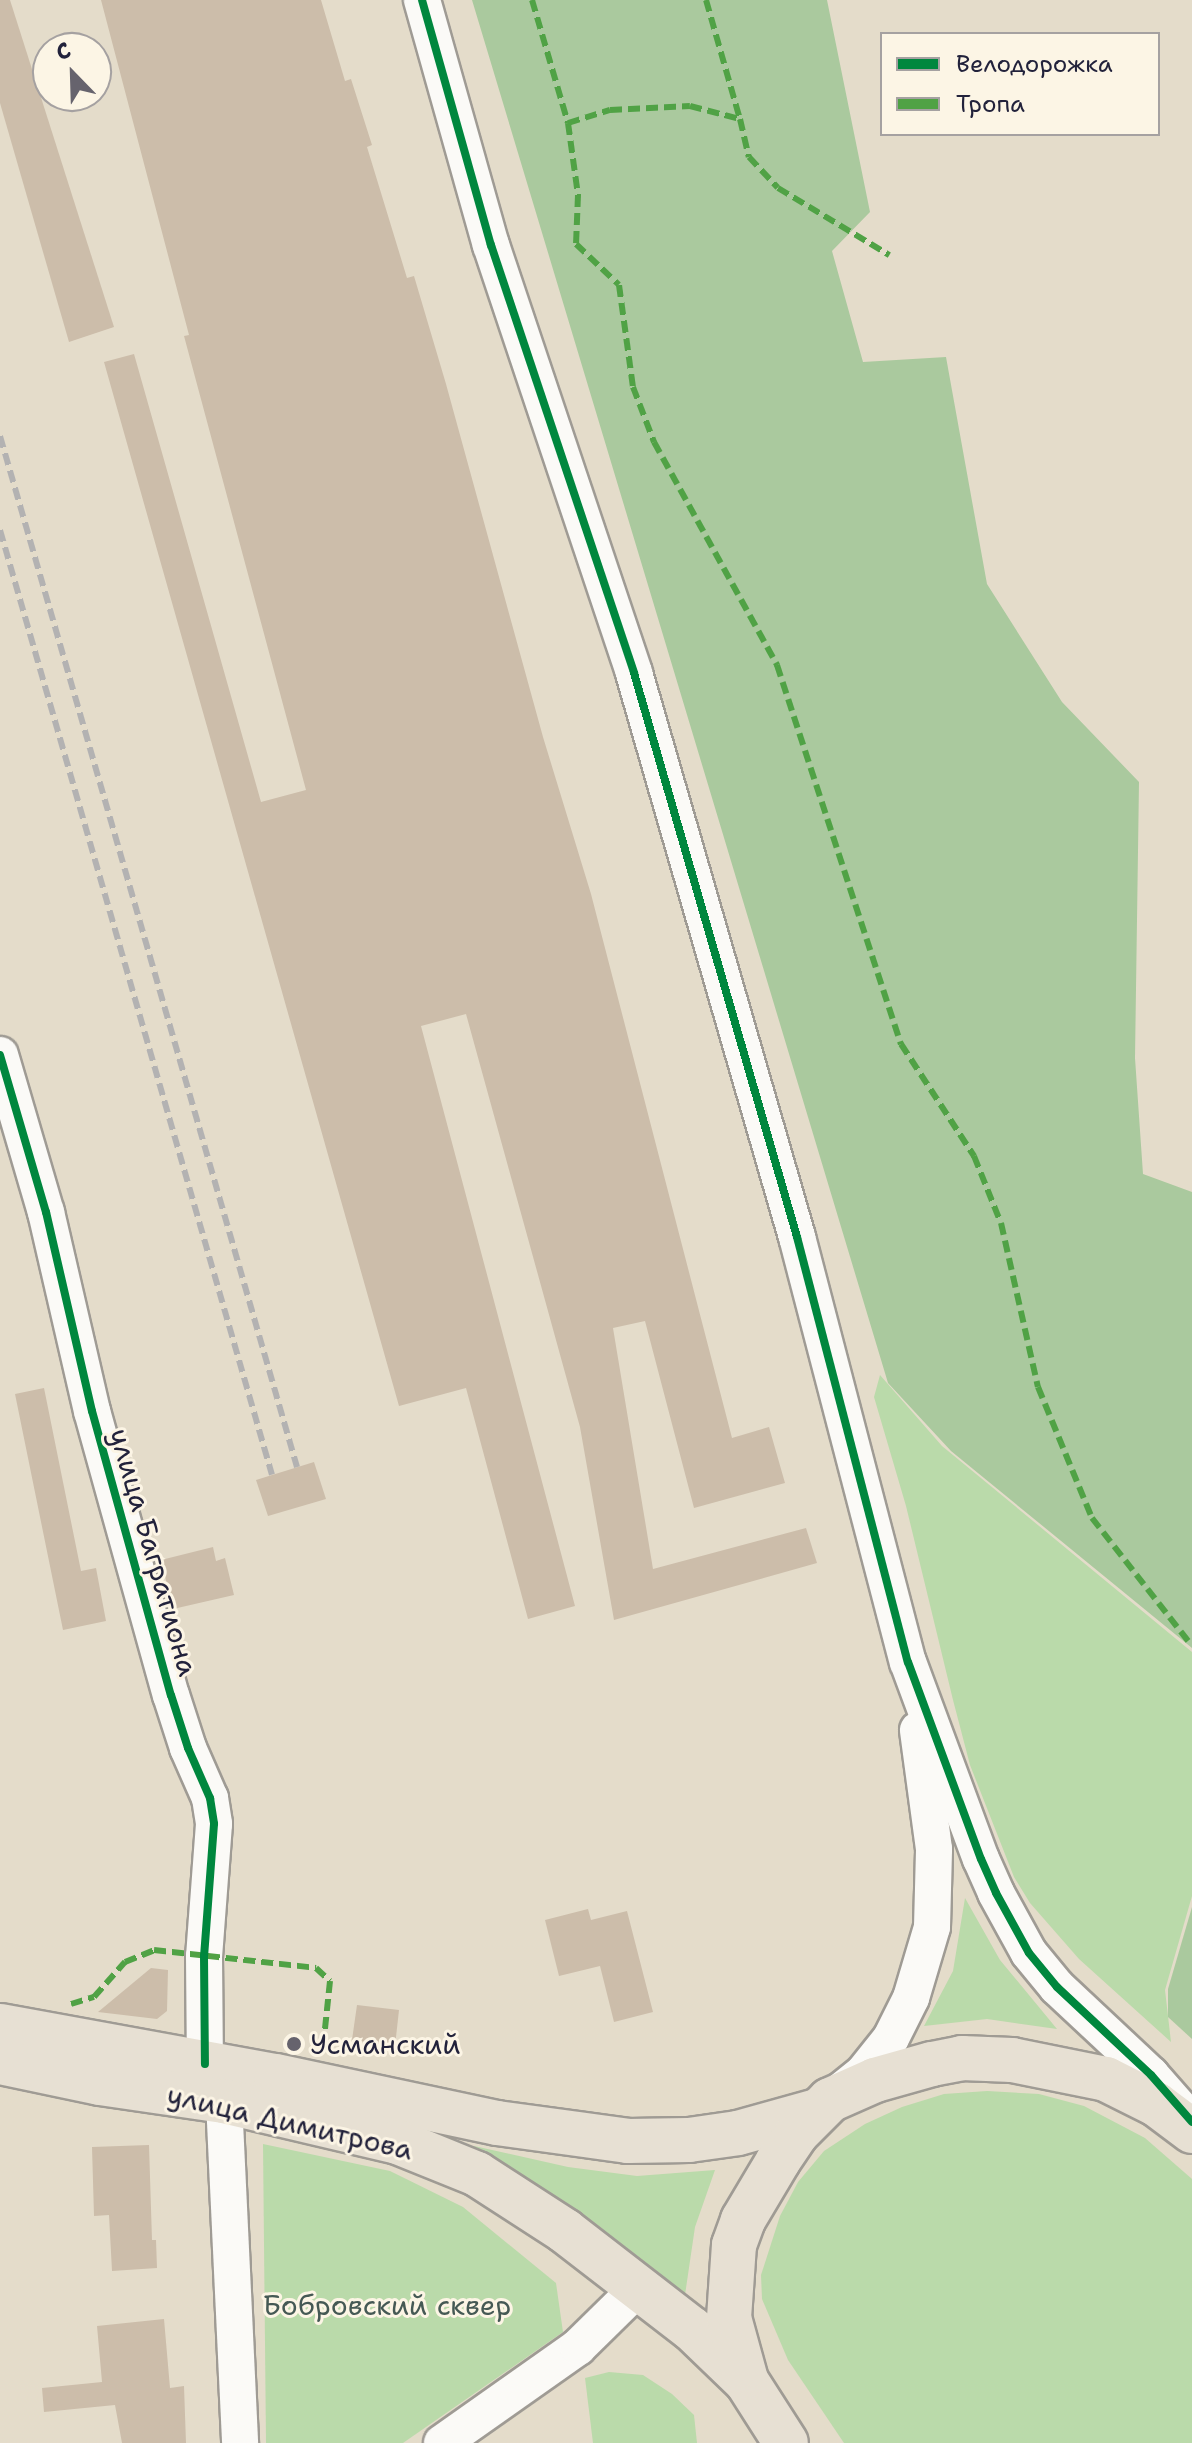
<!DOCTYPE html>
<html>
<head>
<meta charset="utf-8">
<style>
  body { margin:0 }
  #map { position:relative; width:1192px; height:2443px; overflow:hidden; background:#e4dcca; font-family:"Shantell Sans",sans-serif }
  div>[style] { position:absolute }
  [style*='--x'] { left:calc(var(--x)*1px); top:calc(var(--y)*1px); width:calc(var(--w)*1px); rotate:calc(var(--a)*1deg) }
  .green>* { inset:0; background:#badaaa }
  .forest>* { inset:0; background:#aac99e }
  .building>* { inset:0; background:#ccbdaa }
  .roads { filter:drop-shadow(2px 0 #9f9b94) drop-shadow(-2px 0 #9f9b94) drop-shadow(0 2px #9f9b94) drop-shadow(0 -2px #9f9b94) }
  .minor>* { height:36px; margin:-18px; padding:0 18px; transform-origin:18px; border-radius:18px; background:#fbfaf7 }
  .major>* { height:44px; margin:-22px; padding:0 22px; transform-origin:22px; border-radius:22px; background:#e7e0d3 }
  .rail>* { height:6px; margin-top:-3px; transform-origin:0; background:repeating-linear-gradient(90deg,#b3b2b2 0 12px,transparent 0 18px) }
  .quiet>* { height:6px; margin-top:-3px; transform-origin:0; background:repeating-linear-gradient(90deg,#50a245 0 12px,transparent 0 18px) }
  .cycleway>* { height:8px; margin:-4px; padding:0 4px; transform-origin:4px; border-radius:4px; background:#00873e }
  .dots>* { width:22px; height:22px; translate:-50% -50%; box-sizing:border-box; border:4px solid #fcf5e5; border-radius:50% }
  span { translate:-50% -50%; white-space:nowrap; text-align:center; line-height:1.15; -webkit-text-stroke:6px #fcf5e5; paint-order:stroke }
  .street-label { font-size:28px; color:#22223b }
  .poi-label { font-size:28px; color:#22223b }
  .left { translate:0 -50%; text-align:left }
  .park-label { font-size:28px; color:#455954 }
  .legend { position:absolute; left:880px; top:32px; width:280px; height:104px; box-sizing:border-box; background:#fcf5e5; border:2px solid #a5a1a1; margin:0; padding:10px 14px; list-style:none; font-size:24px; color:#22223b }
  .legend li { display:flex; align-items:center; gap:16px; height:40px }
  .legend b { width:40px; border:2px solid #a5a1a1 }
  .north { position:absolute; left:32px; top:32px; width:80px; height:80px; box-sizing:border-box; background:#fcf5e5; border:2px solid #a5a1a1; border-radius:50%; rotate:337deg; font-size:22px; font-weight:700; line-height:32px; text-align:center; color:#22223b }
  .north::after { content:''; display:block; margin:auto; width:28px; height:36px; background:#66636d; clip-path:polygon(50% 0,100% 100%,50% 72%,0 100%) }
</style>
</head>
<body>
<div id="map">
  <div class="green">
    <div style="clip-path:polygon(880px 1375px,942px 1446px,1192px 1652px,1192px 1896px,1165px 1990px,1171px 2042px,1079px 1959px,1030px 1903px,1014px 1877px,970px 1765px,953px 1700px,906px 1506px,874px 1397px)"></div>
    <div style="clip-path:polygon(965px 1898px,1000px 1960px,1057px 2029px,987px 2019px,924px 2026px,953px 1971px)"></div>
    <div style="clip-path:polygon(987px 2091px,1039px 2094px,1084px 2106px,1145px 2138px,1192px 2179px,1192px 2443px,844px 2443px,788px 2360px,762px 2299px,761px 2275px,780px 2216px,798px 2182px,824px 2151px,865px 2124px,902px 2107px,944px 2094px)"></div>
    <div style="clip-path:polygon(263px 2144px,390px 2171px,463px 2207px,556px 2283px,563px 2332px,403px 2443px,266px 2443px)"></div>
    <div style="clip-path:polygon(474px 2146px,568px 2167px,637px 2176px,715px 2170px,695px 2227px,685px 2295px,474px 2154px)"></div>
    <div style="clip-path:polygon(609px 2372px,643px 2375px,672px 2394px,694px 2415px,697px 2443px,593px 2443px,585px 2378px)"></div>
  </div>
  <div class="forest">
    <div style="clip-path:polygon(472px 0,827px 0,870px 212px,832px 251px,863px 362px,946px 357px,987px 584px,1062px 702px,1139px 782px,1135px 1058px,1143px 1174px,1192px 1192px,1192px 1648px,951px 1451px,888px 1383px)"></div>
    <div style="clip-path:polygon(1192px 1907px,1192px 2039px,1168px 2017px,1168px 1989px)"></div>
  </div>
  <div class="building">
    <div style="clip-path:polygon(0 0,10px 0,114px 327px,69px 342px,0 103px)"></div>
    <div style="clip-path:polygon(101px 0,321px 0,345px 81px,351px 79px,372px 145px,367px 147px,407px 278px,414px 276px,446px 384px,543px 737px,591px 894px,732px 1438px,769px 1427px,785px 1483px,694px 1508px,645px 1321px,613px 1328px,653px 1569px,806px 1528px,817px 1563px,614px 1620px,580px 1427px,466px 1014px,421px 1026px,575px 1606px,528px 1619px,466px 1388px,399px 1406px,104px 362px,134px 354px,261px 802px,306px 790px,184px 336px,189px 335px)"></div>
    <div style="clip-path:polygon(44px 1388px,81px 1571px,96px 1568px,106px 1621px,63px 1630px,15px 1394px)"></div>
    <div style="clip-path:polygon(314px 1462px,326px 1499px,268px 1516px,256px 1480px)"></div>
    <div style="clip-path:polygon(213px 1547px,216px 1561px,225px 1558px,234px 1595px,173px 1609px,161px 1560px)"></div>
    <div style="clip-path:polygon(588px 1909px,591px 1920px,627px 1911px,653px 2012px,614px 2022px,600px 1966px,559px 1976px,545px 1920px)"></div>
    <div style="clip-path:polygon(151px 1968px,168px 1970px,167px 2011px,157px 2019px,98px 2012px)"></div>
    <div style="clip-path:polygon(357px 2005px,399px 2010px,395px 2046px,352px 2040px)"></div>
    <div style="clip-path:polygon(149px 2145px,152px 2240px,156px 2240px,157px 2268px,112px 2271px,109px 2215px,94px 2216px,92px 2147px)"></div>
    <div style="clip-path:polygon(164px 2319px,170px 2388px,184px 2386px,186px 2443px,122px 2443px,115px 2405px,44px 2412px,42px 2388px,102px 2382px,97px 2326px)"></div>
  </div>
  <div class="roads">
    <div class="minor">
      <div style="--x:422;--y:0;--w:255;--a:74.3"></div>
      <div style="--x:491;--y:245;--w:451;--a:71.5"></div>
      <div style="--x:634;--y:673;--w:587;--a:73.88"></div>
      <div style="--x:797;--y:1237;--w:439;--a:75.4"></div>
      <div style="--x:908;--y:1662;--w:210;--a:69.7"></div>
      <div style="--x:981;--y:1859;--w:37;--a:66"></div>
      <div style="--x:996;--y:1893;--w:68;--a:61.2"></div>
      <div style="--x:1029;--y:1953;--w:44;--a:50.5"></div>
      <div style="--x:1057;--y:1987;--w:129;--a:43.1"></div>
      <div style="--x:1151;--y:2075;--w:53;--a:48.8"></div>
      <div style="--x:0;--y:1055;--w:164;--a:73.7"></div>
      <div style="--x:46;--y:1212;--w:204;--a:77"></div>
      <div style="--x:92;--y:1411;--w:295;--a:74.5"></div>
      <div style="--x:171;--y:1695;--w:56;--a:72.2"></div>
      <div style="--x:188;--y:1748;--w:55;--a:66.3"></div>
      <div style="--x:210;--y:1798;--w:26;--a:81"></div>
      <div style="--x:214;--y:1824;--w:132;--a:94.3"></div>
      <div style="--x:204;--y:1956;--w:108;--a:89.5"></div>
      <div style="--x:842;--y:2090;--w:28;--a:-39"></div>
      <div style="--x:864;--y:2072;--w:43;--a:-51.5"></div>
      <div style="--x:891;--y:2038;--w:45;--a:-63.4"></div>
      <div style="--x:911;--y:1998;--w:74;--a:-73.5"></div>
      <div style="--x:932;--y:1927;--w:78;--a:-88.5"></div>
      <div style="--x:934;--y:1849;--w:120;--a:-97.7"></div>
      <div style="--x:224;--y:2101;--w:342;--a:87.3"></div>
      <div style="--x:442;--y:2443;--w:166;--a:-35.2"></div>
      <div style="--x:578;--y:2347;--w:86;--a:-44.5"></div>
    </div>
    <div class="major">
      <div style="--x:0;--y:2026;--w:280;--a:10.3"></div>
      <div style="--x:276;--y:2076;--w:226;--a:12"></div>
      <div style="--x:497;--y:2123;--w:132;--a:7.8"></div>
      <div style="--x:628;--y:2141;--w:61;--a:-0.9"></div>
      <div style="--x:689;--y:2140;--w:49;--a:-8.1"></div>
      <div style="--x:738;--y:2133;--w:82;--a:-15.6"></div>
      <div style="--x:0;--y:2062;--w:102;--a:11.9"></div>
      <div style="--x:100;--y:2083;--w:125;--a:8.3"></div>
      <div style="--x:224;--y:2101;--w:179;--a:13.3"></div>
      <div style="--x:398;--y:2142;--w:85;--a:22.1"></div>
      <div style="--x:477;--y:2174;--w:105;--a:32.9"></div>
      <div style="--x:565;--y:2231;--w:160;--a:37.7"></div>
      <div style="--x:692;--y:2329;--w:76;--a:43.9"></div>
      <div style="--x:747;--y:2382;--w:72;--a:57.4"></div>
      <div style="--x:745;--y:2376;--w:60;--a:-105.4"></div>
      <div style="--x:729;--y:2318;--w:73;--a:-86.1"></div>
      <div style="--x:734;--y:2245;--w:27;--a:-70"></div>
      <div style="--x:743;--y:2220;--w:69;--a:-59.3"></div>
      <div style="--x:778;--y:2161;--w:32;--a:-56"></div>
      <div style="--x:796;--y:2134;--w:48;--a:-45"></div>
      <div style="--x:830;--y:2100;--w:49;--a:-24"></div>
      <div style="--x:875;--y:2080;--w:59;--a:-15.7"></div>
      <div style="--x:932;--y:2064;--w:31;--a:-11"></div>
      <div style="--x:962;--y:2058;--w:50;--a:2.3"></div>
      <div style="--x:1012;--y:2060;--w:96;--a:11.4"></div>
      <div style="--x:1106;--y:2079;--w:56;--a:26.6"></div>
      <div style="--x:1156;--y:2104;--w:45;--a:36.9"></div>
    </div>
  </div>
  <div class="rail">
    <div style="--x:0;--y:436;--w:1073;--a:73.93"></div>
    <div style="--x:0;--y:530;--w:983;--a:73.94"></div>
  </div>
  <div class="quiet">
    <div style="--x:532;--y:0;--w:128;--a:73.7"></div>
    <div style="--x:568;--y:123;--w:44;--a:-17.2"></div>
    <div style="--x:610;--y:110;--w:80;--a:-2.9"></div>
    <div style="--x:690;--y:106;--w:52;--a:14.6"></div>
    <div style="--x:740;--y:119;--w:39;--a:77"></div>
    <div style="--x:749;--y:157;--w:42;--a:46.9"></div>
    <div style="--x:778;--y:188;--w:130;--a:31.1"></div>
    <div style="--x:706;--y:0;--w:124;--a:74.1"></div>
    <div style="--x:568;--y:123;--w:73;--a:82.1"></div>
    <div style="--x:578;--y:195;--w:49;--a:92.3"></div>
    <div style="--x:576;--y:244;--w:59;--a:43.6"></div>
    <div style="--x:619;--y:285;--w:103;--a:82.2"></div>
    <div style="--x:633;--y:387;--w:59;--a:69.1"></div>
    <div style="--x:654;--y:442;--w:255;--a:61.1"></div>
    <div style="--x:777;--y:665;--w:399;--a:71.9"></div>
    <div style="--x:901;--y:1044;--w:134;--a:56.9"></div>
    <div style="--x:974;--y:1156;--w:72;--a:68.1"></div>
    <div style="--x:1001;--y:1223;--w:168;--a:77.3"></div>
    <div style="--x:1038;--y:1387;--w:142;--a:67.6"></div>
    <div style="--x:1092;--y:1518;--w:162;--a:52"></div>
    <div style="--x:71;--y:2004;--w:24;--a:-17"></div>
    <div style="--x:94;--y:1997;--w:47;--a:-48.5"></div>
    <div style="--x:125;--y:1962;--w:31;--a:-22"></div>
    <div style="--x:154;--y:1950;--w:163;--a:6.3"></div>
    <div style="--x:316;--y:1968;--w:19;--a:43"></div>
    <div style="--x:330;--y:1981;--w:67;--a:96"></div>
  </div>
  <div class="cycleway">
    <div style="--x:422;--y:0;--w:255;--a:74.3"></div>
    <div style="--x:491;--y:245;--w:451;--a:71.5"></div>
    <div style="--x:634;--y:673;--w:587;--a:73.88"></div>
    <div style="--x:797;--y:1237;--w:439;--a:75.4"></div>
    <div style="--x:908;--y:1662;--w:210;--a:69.7"></div>
    <div style="--x:981;--y:1859;--w:37;--a:66"></div>
    <div style="--x:996;--y:1893;--w:68;--a:61.2"></div>
    <div style="--x:1029;--y:1953;--w:44;--a:50.5"></div>
    <div style="--x:1057;--y:1987;--w:129;--a:43.1"></div>
    <div style="--x:1151;--y:2075;--w:62;--a:48.9"></div>
    <div style="--x:0;--y:1055;--w:164;--a:73.7"></div>
    <div style="--x:46;--y:1212;--w:204;--a:77"></div>
    <div style="--x:92;--y:1411;--w:295;--a:74.5"></div>
    <div style="--x:171;--y:1695;--w:56;--a:72.2"></div>
    <div style="--x:188;--y:1748;--w:55;--a:66.3"></div>
    <div style="--x:210;--y:1798;--w:26;--a:81"></div>
    <div style="--x:214;--y:1824;--w:132;--a:94.3"></div>
    <div style="--x:204;--y:1956;--w:108;--a:89.5"></div>
  </div>
  <div class="dots">
    <div style="left:294px;top:2044px;background:#66636d"></div>
  </div>
  <div class="street-label">
    <span style="left:154px;top:1552px;rotate:74deg">улица Багратиона</span>
    <span style="left:290px;top:2122px;rotate:13deg">улица Димитрова</span>
  </div>
  <div class="poi-label">
    <span class="left" style="left:310px;top:2044px">Усманский</span>
  </div>
  <div class="park-label">
    <span style="left:387px;top:2305px">Бобровский сквер</span>
  </div>
  <ul class="legend">
  <li><b style="height:10px;background:#00873e"></b>Велодорожка</li>
  <li><b style="height:10px;background:#50a245"></b>Тропа</li>
  </ul>
  <div class="north">С</div>
</div>
</body>
</html>
